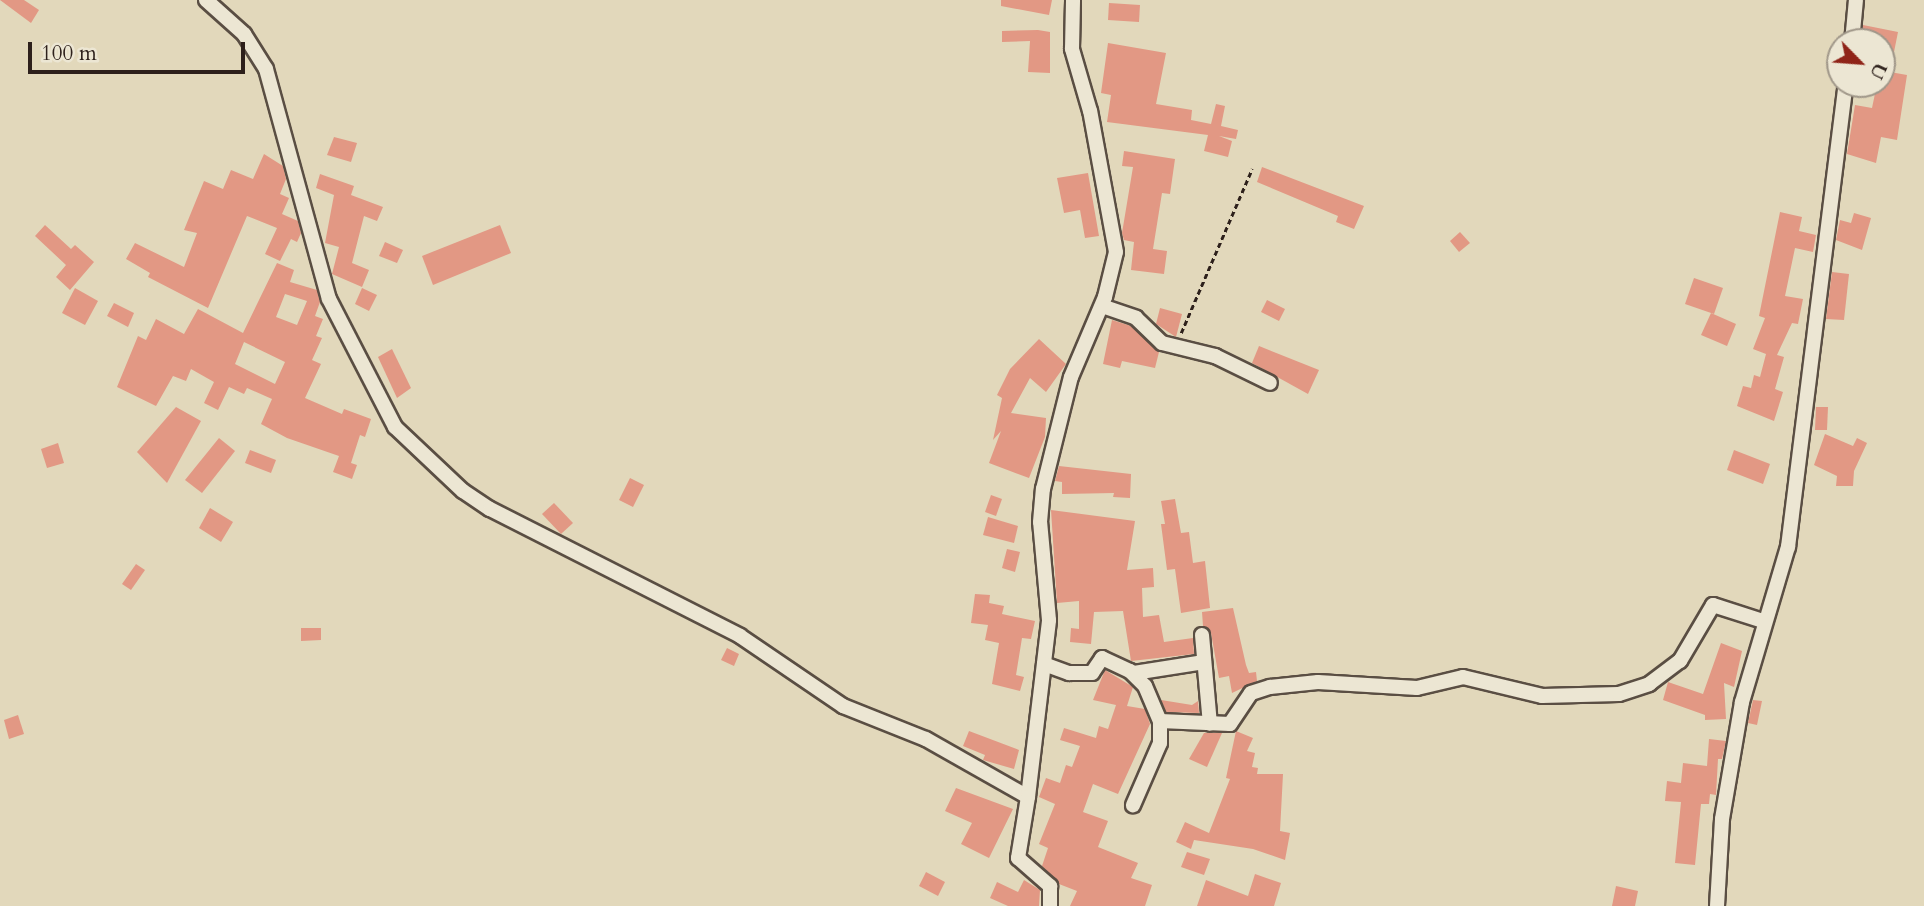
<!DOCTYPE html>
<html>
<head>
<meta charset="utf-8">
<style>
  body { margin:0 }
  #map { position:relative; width:1924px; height:906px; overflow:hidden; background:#e2d8bb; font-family:Cardo,serif }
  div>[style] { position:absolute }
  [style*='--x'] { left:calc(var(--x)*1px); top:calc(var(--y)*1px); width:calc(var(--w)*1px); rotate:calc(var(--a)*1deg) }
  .building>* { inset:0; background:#e29884 }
  .path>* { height:2.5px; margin-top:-1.25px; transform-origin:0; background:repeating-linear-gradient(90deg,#2d201b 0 5px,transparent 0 8.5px) }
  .roads { filter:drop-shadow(2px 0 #5a4e43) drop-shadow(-2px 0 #5a4e43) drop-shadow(0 2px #5a4e43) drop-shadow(0 -2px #5a4e43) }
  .minor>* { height:14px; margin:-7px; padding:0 7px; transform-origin:7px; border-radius:7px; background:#ece6d3 }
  span { translate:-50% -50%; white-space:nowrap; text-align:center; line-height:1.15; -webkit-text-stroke:7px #ece6d3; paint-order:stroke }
  .north { position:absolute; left:1826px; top:28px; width:70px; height:70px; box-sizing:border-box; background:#ece6d3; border:2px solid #a09789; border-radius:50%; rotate:115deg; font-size:19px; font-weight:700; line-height:28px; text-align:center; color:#2d201b }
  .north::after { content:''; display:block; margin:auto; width:24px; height:32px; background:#8f2418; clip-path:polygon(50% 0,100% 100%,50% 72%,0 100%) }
  .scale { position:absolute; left:28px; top:42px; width:217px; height:32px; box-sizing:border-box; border:4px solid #2d201b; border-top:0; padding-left:9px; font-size:21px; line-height:24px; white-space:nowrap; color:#2d201b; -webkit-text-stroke:5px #ece6d3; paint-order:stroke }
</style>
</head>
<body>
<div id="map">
  <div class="building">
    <div style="clip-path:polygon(0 0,24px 0,39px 10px,31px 23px)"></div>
    <div style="clip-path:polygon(1001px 0,1052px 0,1049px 15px,1001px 6px)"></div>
    <div style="clip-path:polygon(1109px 3px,1140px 5px,1139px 22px,1108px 20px)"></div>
    <div style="clip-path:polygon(1863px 25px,1898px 32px,1890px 72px,1907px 75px,1897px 140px,1881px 137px,1876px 163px,1847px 154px,1855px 105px,1872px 108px,1877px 84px,1882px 84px,1882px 42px,1862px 42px)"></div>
    <div style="clip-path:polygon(1038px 30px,1050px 32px,1050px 73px,1028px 72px,1030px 41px,1002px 42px,1002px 31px)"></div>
    <div style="clip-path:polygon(1108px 43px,1166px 53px,1156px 104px,1192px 110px,1191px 120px,1211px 124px,1216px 104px,1225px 106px,1221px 126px,1238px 130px,1236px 139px,1219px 136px,1232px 141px,1228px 157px,1204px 151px,1208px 135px,1107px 122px,1111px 95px,1101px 93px)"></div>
    <div style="clip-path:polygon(334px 137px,357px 143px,351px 162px,327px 155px)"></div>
    <div style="clip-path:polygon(1124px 151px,1175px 159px,1170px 194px,1162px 193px,1153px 249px,1167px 251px,1164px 274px,1131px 270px,1134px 242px,1124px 240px,1122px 233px,1133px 167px,1122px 166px)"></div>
    <div style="clip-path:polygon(264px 154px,283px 166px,286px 179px,280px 194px,289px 198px,282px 214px,298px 221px,301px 233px,297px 242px,291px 239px,280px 261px,265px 254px,277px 228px,247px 216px,208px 308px,148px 277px,150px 273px,126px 259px,135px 243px,184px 267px,197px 233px,184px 230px,204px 181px,223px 189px,231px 170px,253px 179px)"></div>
    <div style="clip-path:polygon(1262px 167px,1364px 206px,1354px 229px,1336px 222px,1338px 216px,1257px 182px)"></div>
    <div style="clip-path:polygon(1088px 173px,1099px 236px,1085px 238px,1080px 210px,1064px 213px,1057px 178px)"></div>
    <div style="clip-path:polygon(320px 174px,354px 186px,351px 195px,383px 207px,377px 221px,364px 216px,352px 263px,369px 270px,362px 287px,332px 274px,339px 247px,325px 243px,334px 195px,316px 188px)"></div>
    <div style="clip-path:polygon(1780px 212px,1802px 217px,1799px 231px,1816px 235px,1813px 252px,1795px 248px,1785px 296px,1803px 299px,1798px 324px,1792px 323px,1777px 355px,1784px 357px,1775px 389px,1783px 392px,1774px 421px,1737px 406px,1743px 386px,1751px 388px,1754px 375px,1760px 377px,1766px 354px,1753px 349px,1765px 318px,1759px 316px)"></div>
    <div style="clip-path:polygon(1854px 213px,1871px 218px,1862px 250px,1836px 240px,1840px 220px,1851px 223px)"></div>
    <div style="clip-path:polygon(45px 225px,71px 249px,75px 245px,94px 262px,70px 290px,56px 277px,66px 265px,35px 236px)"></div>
    <div style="clip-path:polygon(500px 225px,511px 253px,433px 285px,422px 256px)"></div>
    <div style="clip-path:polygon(1460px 232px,1470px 243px,1459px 252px,1450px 241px)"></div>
    <div style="clip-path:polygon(385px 242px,403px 250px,397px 263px,379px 256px)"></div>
    <div style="clip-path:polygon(evenodd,277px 263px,294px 270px,290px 282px,317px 290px,320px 302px,315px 316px,323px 319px,316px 336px,322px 338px,312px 360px,321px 364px,305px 398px,342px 414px,344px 409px,371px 419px,365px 437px,360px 435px,351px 463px,357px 465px,352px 479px,333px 472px,339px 456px,287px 438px,261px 424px,272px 399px,247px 388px,244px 394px,229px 387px,218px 410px,204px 403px,214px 382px,191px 369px,186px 381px,173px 376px,156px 406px,117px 387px,138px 336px,146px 340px,156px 319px,184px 334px,198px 309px,243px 333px,277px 263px,285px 294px,307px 301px,297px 325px,276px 317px,285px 294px,277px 263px,244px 342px,285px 362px,275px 384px,235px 364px,244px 342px)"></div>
    <div style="clip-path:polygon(1832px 272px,1849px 274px,1844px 320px,1826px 319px)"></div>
    <div style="clip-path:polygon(1694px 278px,1723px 288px,1714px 314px,1685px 304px)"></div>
    <div style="clip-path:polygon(75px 288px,98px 301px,85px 325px,62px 313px)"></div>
    <div style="clip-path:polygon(362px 288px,377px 295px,369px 311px,355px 304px)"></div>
    <div style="clip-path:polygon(1267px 300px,1285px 309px,1279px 321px,1261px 312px)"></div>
    <div style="clip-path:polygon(114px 303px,134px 313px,128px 327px,107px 316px)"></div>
    <div style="clip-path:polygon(1160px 308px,1182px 314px,1176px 337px,1156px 324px)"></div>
    <div style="clip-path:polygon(1711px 313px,1736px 324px,1727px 346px,1701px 335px)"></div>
    <div style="clip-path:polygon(1112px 320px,1131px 326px,1159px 352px,1155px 368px,1122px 361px,1120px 368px,1103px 364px)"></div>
    <div style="clip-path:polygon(1039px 339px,1066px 364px,1046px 392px,1030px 378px,1011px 413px,1046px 418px,1045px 437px,1029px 478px,989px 463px,1001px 431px,993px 440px,1002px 398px,997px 395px,1010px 369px)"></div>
    <div style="clip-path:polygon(1259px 346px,1319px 370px,1308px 394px,1252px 363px)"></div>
    <div style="clip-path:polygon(392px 349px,411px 388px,397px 398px,378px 357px)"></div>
    <div style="clip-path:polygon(176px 407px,201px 421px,167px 483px,137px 452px)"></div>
    <div style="clip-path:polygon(1816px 407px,1828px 407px,1827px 430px,1815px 430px)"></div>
    <div style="clip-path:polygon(1825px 434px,1853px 446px,1857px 438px,1867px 443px,1854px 471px,1853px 486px,1836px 486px,1837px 476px,1814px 465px)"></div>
    <div style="clip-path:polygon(219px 438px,235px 451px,202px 493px,185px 480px)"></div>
    <div style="clip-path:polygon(58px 443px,64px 463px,47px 468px,41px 449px)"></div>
    <div style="clip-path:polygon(250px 450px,276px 460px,271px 473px,245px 463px)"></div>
    <div style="clip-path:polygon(1734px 450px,1770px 464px,1763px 484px,1727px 470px)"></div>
    <div style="clip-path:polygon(1059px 466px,1131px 474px,1130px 498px,1113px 497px,1114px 493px,1062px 494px,1062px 482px,1055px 481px)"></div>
    <div style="clip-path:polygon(630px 478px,644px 485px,633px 507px,619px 500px)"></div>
    <div style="clip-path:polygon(991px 495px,1002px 499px,996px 516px,985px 512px)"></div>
    <div style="clip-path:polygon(1175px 499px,1181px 533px,1189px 532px,1193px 563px,1205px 561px,1210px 608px,1181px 613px,1175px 569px,1167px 570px,1161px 524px,1165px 524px,1161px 501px)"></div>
    <div style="clip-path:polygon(554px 503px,573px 523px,561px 534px,542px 514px)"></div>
    <div style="clip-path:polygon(210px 508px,233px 522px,221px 542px,199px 528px)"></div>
    <div style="clip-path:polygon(1051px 510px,1135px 521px,1127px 570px,1153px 568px,1154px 587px,1142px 588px,1143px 617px,1159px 615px,1164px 642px,1193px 638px,1194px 654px,1131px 661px,1123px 611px,1094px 612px,1091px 644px,1070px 642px,1071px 628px,1079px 629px,1079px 601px,1057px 603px)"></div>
    <div style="clip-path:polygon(988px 517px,1018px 526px,1014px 543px,983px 535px)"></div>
    <div style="clip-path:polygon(1007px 549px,1020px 552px,1015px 572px,1002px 568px)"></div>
    <div style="clip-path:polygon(136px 564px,145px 570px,131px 590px,122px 584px)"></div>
    <div style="clip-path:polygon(975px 594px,990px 595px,989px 603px,1004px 606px,1002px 614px,1035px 621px,1031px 639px,1022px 638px,1016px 675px,1024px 677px,1020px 691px,992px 684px,999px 643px,985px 640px,988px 625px,971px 623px)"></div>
    <div style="clip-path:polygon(1233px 608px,1246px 665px,1249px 673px,1256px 672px,1257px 681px,1232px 693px,1229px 676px,1219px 678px,1211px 633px,1203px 626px,1202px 612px)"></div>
    <div style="clip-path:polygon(301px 628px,321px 628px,321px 640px,301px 641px)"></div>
    <div style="clip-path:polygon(1721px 643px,1742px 651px,1734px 687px,1724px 683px,1726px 719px,1705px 720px,1705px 715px,1663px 700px,1668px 682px,1703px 694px)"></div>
    <div style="clip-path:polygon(727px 648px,739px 654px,734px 666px,721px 660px)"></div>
    <div style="clip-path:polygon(1105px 670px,1133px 687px,1127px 706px,1145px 709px,1150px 724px,1118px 794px,1093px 784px,1083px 812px,1108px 821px,1098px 847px,1138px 863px,1131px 878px,1152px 885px,1145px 906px,1070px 906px,1077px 891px,1059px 884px,1042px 866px,1048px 848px,1039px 844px,1055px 804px,1039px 797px,1046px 778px,1060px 783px,1066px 765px,1072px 767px,1080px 746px,1060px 740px,1064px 728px,1096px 738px,1099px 726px,1108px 729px,1116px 705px,1093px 700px)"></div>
    <div style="clip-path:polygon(1161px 700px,1192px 705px,1198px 701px,1199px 713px,1166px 712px)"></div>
    <div style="clip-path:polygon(1753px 700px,1762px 701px,1757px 725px,1748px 723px)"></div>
    <div style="clip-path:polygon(18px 715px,24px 734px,9px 739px,4px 720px)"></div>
    <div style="clip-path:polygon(969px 731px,1019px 750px,1014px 769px,983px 760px,985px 755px,963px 746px)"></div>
    <div style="clip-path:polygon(1236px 731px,1253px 738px,1247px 751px,1255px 753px,1252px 767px,1258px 768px,1257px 774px,1283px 774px,1280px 831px,1290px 833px,1285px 860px,1253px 849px,1194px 840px,1191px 849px,1176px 842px,1185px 822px,1209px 833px,1230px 779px,1226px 778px)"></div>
    <div style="clip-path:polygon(1204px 733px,1222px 733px,1207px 767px,1189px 759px)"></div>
    <div style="clip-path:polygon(1709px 739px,1726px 741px,1722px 759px,1718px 759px,1716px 795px,1710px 794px,1709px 804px,1701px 804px,1695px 865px,1675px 863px,1681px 802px,1665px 801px,1667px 781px,1681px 783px,1683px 763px,1707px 766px)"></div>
    <div style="clip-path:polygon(956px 788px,1013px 809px,989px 858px,961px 844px,972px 823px,945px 811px)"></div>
    <div style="clip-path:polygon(1187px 852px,1210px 859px,1204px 875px,1181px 867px)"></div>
    <div style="clip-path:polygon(926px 872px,945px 882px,938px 896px,919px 886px)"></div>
    <div style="clip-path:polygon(1255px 874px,1281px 883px,1274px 906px,1197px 906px,1206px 880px,1248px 896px)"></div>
    <div style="clip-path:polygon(1024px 880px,1040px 890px,1039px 906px,1008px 906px,990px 898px,997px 882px,1018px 892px)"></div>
    <div style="clip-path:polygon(1616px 886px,1638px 891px,1635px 906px,1612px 906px)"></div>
  </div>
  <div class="path">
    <div style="--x:1181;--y:333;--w:179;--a:-66.6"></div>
  </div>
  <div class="roads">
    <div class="minor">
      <div style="--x:206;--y:0;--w:51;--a:41.8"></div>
      <div style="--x:244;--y:34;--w:41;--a:57.8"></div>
      <div style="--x:266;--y:69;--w:238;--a:74.7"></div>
      <div style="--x:329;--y:299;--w:144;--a:62.7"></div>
      <div style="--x:395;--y:427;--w:93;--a:43.3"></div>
      <div style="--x:463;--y:491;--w:32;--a:34"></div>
      <div style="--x:490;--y:509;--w:280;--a:26.9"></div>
      <div style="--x:740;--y:636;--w:125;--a:34.2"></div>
      <div style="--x:843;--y:706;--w:89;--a:21.7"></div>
      <div style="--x:926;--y:739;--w:117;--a:29.6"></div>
      <div style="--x:1028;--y:797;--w:178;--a:-83.2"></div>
      <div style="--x:1049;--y:620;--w:98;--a:-95.2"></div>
      <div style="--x:1040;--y:522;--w:33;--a:-85"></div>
      <div style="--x:1043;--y:489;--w:115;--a:-76"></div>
      <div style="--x:1071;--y:377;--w:87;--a:-67"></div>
      <div style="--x:1105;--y:297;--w:46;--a:-76.3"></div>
      <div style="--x:1116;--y:252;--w:143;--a:-100.4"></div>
      <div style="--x:1090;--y:111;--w:65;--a:-106.2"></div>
      <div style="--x:1072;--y:49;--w:49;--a:-88.8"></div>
      <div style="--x:1852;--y:42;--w:42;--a:-84.6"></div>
      <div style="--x:1102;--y:306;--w:36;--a:19"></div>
      <div style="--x:1136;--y:318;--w:36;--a:44"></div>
      <div style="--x:1162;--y:343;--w:55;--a:13.8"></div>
      <div style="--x:1215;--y:356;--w:61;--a:26.1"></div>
      <div style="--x:1202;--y:635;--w:89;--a:84.9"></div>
      <div style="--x:1044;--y:664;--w:27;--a:20"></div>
      <div style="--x:1069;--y:673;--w:23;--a:0"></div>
      <div style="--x:1092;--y:673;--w:18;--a:-56"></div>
      <div style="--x:1102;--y:658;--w:31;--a:25"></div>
      <div style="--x:1130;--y:671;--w:21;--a:45"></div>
      <div style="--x:1145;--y:686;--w:38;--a:67"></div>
      <div style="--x:1160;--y:721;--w:22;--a:90"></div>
      <div style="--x:1160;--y:743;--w:68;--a:113.5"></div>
      <div style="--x:1134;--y:673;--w:71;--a:-8.9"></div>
      <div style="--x:1160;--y:721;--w:70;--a:2.5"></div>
      <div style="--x:1230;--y:724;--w:37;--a:-56"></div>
      <div style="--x:1251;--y:693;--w:20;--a:-18"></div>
      <div style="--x:1270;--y:687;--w:48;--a:-5.9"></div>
      <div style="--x:1318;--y:682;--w:99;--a:3.5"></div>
      <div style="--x:1417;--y:688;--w:47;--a:-13.4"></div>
      <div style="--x:1463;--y:677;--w:81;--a:13.5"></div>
      <div style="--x:1542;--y:696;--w:77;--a:-1.5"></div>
      <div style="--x:1619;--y:694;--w:32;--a:-18"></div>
      <div style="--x:1649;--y:684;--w:39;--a:-37"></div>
      <div style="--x:1680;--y:661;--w:65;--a:-59.5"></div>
      <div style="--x:1713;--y:605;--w:52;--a:17.7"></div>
      <div style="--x:1028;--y:797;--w:62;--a:99.3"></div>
      <div style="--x:1018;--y:858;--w:43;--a:41.2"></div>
      <div style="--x:1050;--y:886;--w:20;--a:90"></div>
      <div style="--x:1717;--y:906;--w:87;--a:-86.7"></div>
      <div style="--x:1722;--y:819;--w:119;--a:-80.3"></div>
      <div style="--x:1742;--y:702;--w:162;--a:-73.5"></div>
      <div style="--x:1788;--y:547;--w:467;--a:-82.9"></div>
    </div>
  </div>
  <div class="north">U</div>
  <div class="scale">100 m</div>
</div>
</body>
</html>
